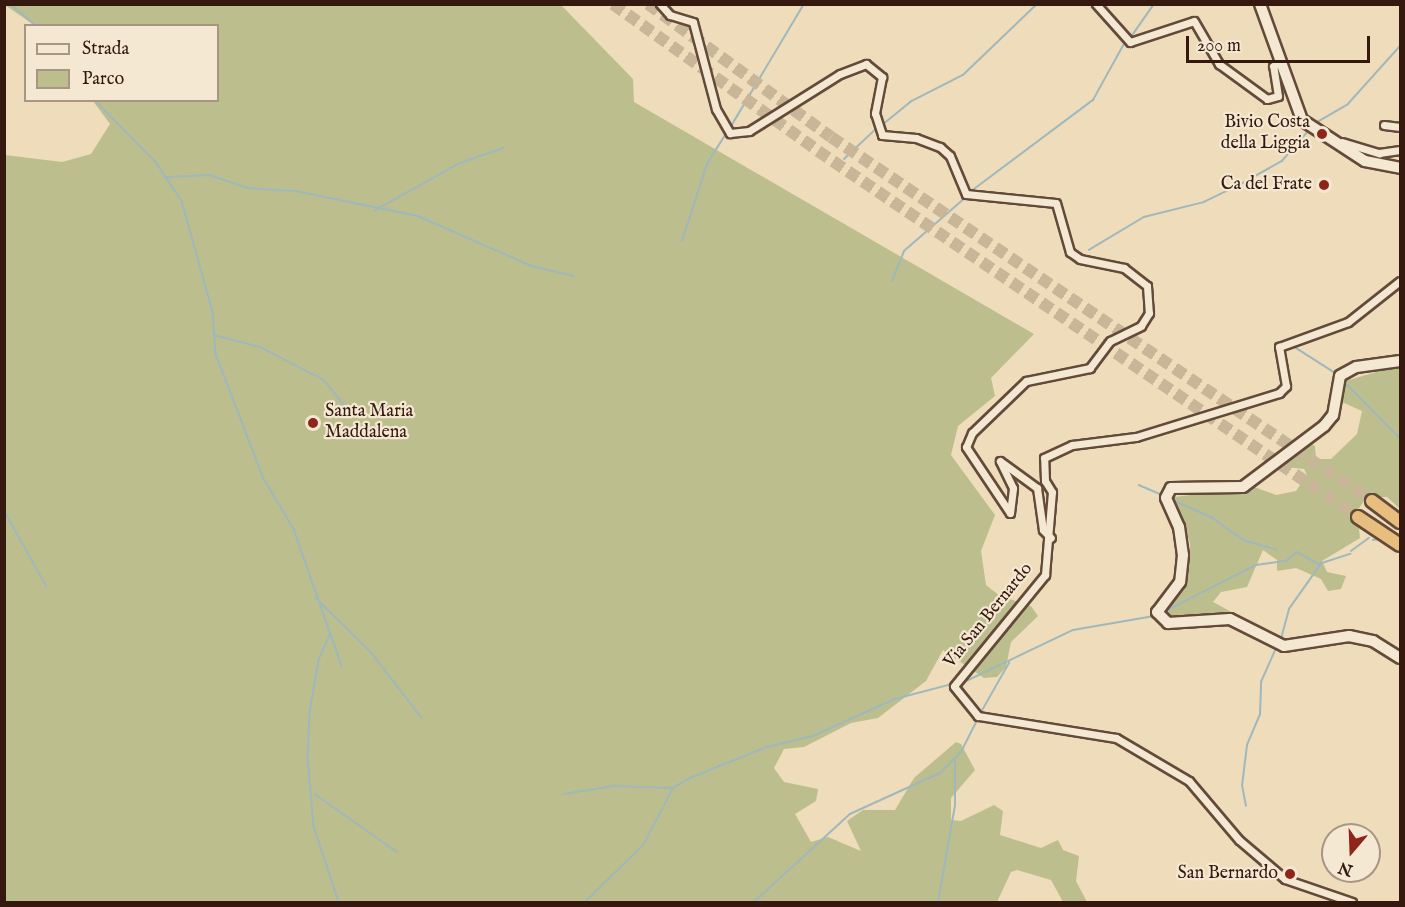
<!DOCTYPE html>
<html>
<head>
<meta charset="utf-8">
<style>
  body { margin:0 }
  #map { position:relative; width:1405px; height:907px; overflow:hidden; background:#eedcbb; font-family:"IM FELL English",serif }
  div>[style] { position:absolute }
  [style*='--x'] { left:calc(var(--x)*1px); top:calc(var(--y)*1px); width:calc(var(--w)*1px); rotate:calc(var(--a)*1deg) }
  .green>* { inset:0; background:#bcbf8d }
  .stream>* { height:1.5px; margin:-0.75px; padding:0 0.75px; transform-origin:0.75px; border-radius:0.75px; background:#9fb8bc }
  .highway-tunnel>* { height:12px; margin-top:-6px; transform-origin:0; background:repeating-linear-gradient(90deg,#c9b598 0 12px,transparent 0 18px) }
  .roads { filter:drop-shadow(2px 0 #634a39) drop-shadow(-2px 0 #634a39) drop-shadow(0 2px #634a39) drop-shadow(0 -2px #634a39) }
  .street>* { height:7px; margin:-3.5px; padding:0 3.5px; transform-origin:3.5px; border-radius:3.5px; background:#f4e8d3 }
  .secondary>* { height:10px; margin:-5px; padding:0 5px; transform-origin:5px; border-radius:5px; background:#f4e8d3 }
  .highway>* { height:12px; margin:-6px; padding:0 6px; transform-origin:6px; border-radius:6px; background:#e7be7e }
  .dots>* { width:16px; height:16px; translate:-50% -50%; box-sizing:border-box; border:3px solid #f4e8d3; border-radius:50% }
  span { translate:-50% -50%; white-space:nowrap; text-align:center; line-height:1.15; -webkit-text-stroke:4.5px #f4e8d3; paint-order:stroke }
  .poi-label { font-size:18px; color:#35190e }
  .right { translate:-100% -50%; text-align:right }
  .left { translate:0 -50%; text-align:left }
  .street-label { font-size:18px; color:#35190e }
  .frame { position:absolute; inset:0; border:6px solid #35190e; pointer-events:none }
  .legend { position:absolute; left:24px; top:24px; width:195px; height:78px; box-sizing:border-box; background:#f4e8d3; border:2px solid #a89584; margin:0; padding:8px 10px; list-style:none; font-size:18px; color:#35190e }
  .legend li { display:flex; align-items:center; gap:12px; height:30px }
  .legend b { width:30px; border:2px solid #a89584 }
  .north { position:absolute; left:1321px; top:823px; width:60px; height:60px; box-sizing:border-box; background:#f4e8d3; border:2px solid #a89584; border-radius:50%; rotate:199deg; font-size:16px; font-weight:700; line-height:24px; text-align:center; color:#35190e }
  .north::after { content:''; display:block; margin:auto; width:21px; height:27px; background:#8f2418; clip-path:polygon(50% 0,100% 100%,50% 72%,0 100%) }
  .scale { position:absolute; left:1186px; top:36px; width:184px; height:27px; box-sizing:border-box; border:3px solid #35190e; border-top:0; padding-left:8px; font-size:18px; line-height:21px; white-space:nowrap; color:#35190e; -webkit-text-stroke:4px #f4e8d3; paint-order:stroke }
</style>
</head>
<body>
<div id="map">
  <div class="green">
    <div style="clip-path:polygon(5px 5px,561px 5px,633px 79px,634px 102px,1034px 334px,991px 378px,995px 396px,958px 426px,951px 455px,995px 515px,981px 551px,986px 585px,1000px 596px,1031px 606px,1038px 616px,1011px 642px,1006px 667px,997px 677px,984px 678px,943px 650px,926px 681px,878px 718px,851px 723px,804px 747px,784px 749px,774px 768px,784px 782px,818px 789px,816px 801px,795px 814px,811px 842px,828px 837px,861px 851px,847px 821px,863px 810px,895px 810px,914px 778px,956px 742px,961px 744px,975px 770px,951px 798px,951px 820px,961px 821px,994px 805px,1003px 811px,1000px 835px,1041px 848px,1058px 840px,1063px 850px,1079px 856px,1076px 881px,1087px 902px,1063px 902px,1051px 880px,1017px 870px,1011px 872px,997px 902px,5px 902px,5px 155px,62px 162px,91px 154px,110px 124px,93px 101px,218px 100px,218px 26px,34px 25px)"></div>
    <div style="clip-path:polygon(1400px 365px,1400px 509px,1387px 497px,1367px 497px,1357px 511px,1360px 538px,1322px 561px,1327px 572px,1346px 576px,1341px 589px,1328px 591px,1321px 579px,1296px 568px,1277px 571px,1277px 560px,1263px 550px,1247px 587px,1221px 592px,1213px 602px,1239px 616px,1166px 616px,1163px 611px,1180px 590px,1189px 562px,1190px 543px,1174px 497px,1254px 487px,1276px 495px,1296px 491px,1307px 475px,1304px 469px,1275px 466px,1309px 443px,1315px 446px,1316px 459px,1331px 459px,1357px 434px,1362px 411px,1342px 402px,1342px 382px)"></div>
  </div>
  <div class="stream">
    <div style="--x:11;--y:4;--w:33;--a:41"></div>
    <div style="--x:1131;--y:37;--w:40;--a:-55.1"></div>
    <div style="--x:95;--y:100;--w:87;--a:45.5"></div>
    <div style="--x:156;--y:162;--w:47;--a:56.3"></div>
    <div style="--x:182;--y:201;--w:115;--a:74.4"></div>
    <div style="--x:213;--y:312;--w:42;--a:85.9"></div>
    <div style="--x:216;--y:354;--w:134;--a:69"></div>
    <div style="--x:264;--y:479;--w:58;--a:59"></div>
    <div style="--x:294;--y:529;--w:145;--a:70.7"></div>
    <div style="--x:1314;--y:124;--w:39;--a:-30"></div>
    <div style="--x:1348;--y:104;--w:78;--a:-48.1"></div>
    <div style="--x:882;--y:125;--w:36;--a:-39"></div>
    <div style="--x:910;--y:102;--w:59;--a:-27"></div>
    <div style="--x:963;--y:75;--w:103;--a:-43.8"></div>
    <div style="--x:730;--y:128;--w:144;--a:-59.2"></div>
    <div style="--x:844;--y:159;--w:47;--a:-43.3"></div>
    <div style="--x:168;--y:177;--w:42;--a:-2.7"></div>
    <div style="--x:210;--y:175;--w:39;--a:19"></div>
    <div style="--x:247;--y:188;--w:49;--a:3.5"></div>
    <div style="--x:296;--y:191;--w:125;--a:11.6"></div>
    <div style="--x:418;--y:216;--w:124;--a:23.7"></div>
    <div style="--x:532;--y:266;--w:43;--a:13.4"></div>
    <div style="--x:970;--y:192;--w:154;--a:-36.8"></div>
    <div style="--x:1093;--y:100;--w:66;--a:-61.1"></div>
    <div style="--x:374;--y:211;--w:96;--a:-29.2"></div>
    <div style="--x:458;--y:164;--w:48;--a:-19.6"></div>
    <div style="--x:682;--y:241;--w:81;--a:-72"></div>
    <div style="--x:707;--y:164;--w:38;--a:-58"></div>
    <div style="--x:1089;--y:250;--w:64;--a:-31"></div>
    <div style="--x:1144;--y:217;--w:62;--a:-14"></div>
    <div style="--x:1204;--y:202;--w:41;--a:-25.9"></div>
    <div style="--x:1241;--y:184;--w:47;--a:-29.3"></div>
    <div style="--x:1282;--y:161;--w:41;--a:-48.9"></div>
    <div style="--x:892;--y:281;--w:32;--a:-68"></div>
    <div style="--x:904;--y:251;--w:81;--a:-41"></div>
    <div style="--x:214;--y:335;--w:48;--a:14.6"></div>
    <div style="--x:260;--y:347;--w:72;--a:27.3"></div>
    <div style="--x:324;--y:380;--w:41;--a:50.9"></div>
    <div style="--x:1293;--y:346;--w:52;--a:32.5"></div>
    <div style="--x:1344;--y:381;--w:80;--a:45.5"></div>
    <div style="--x:1139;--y:485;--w:26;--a:23"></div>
    <div style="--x:1173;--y:500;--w:44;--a:24.2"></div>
    <div style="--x:1213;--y:518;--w:37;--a:36"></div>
    <div style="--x:1243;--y:540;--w:35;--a:16"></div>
    <div style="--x:4;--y:510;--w:88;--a:60.8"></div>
    <div style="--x:1373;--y:540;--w:6;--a:-9"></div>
    <div style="--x:1351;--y:551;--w:22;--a:-36"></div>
    <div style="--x:316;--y:598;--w:77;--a:44.5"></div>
    <div style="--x:371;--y:652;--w:83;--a:52.3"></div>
    <div style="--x:1164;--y:612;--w:103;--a:-27.1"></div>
    <div style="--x:1256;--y:565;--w:30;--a:-8"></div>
    <div style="--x:1286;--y:561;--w:14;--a:-39"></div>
    <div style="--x:1297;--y:552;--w:25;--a:29"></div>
    <div style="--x:1319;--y:564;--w:33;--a:-18"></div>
    <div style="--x:331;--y:633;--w:30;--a:114"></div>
    <div style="--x:319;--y:660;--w:54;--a:99.6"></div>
    <div style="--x:310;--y:713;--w:45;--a:92.5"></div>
    <div style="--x:308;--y:758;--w:68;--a:85"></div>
    <div style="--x:314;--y:826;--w:80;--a:71.8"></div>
    <div style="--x:1281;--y:639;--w:31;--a:-75"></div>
    <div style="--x:1289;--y:609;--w:54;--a:-54.8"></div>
    <div style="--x:960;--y:684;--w:125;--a:-25.5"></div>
    <div style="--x:1073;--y:630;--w:82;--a:-9.8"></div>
    <div style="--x:980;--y:714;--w:59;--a:-60.4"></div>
    <div style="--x:315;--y:794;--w:100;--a:35.3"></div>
    <div style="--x:564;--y:794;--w:51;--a:-9.1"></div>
    <div style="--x:614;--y:786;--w:59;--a:1.9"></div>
    <div style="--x:1246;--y:806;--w:20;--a:-101"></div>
    <div style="--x:1242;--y:786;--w:41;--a:-83"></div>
    <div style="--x:1247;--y:745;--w:33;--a:-67"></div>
    <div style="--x:1260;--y:715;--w:33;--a:-88"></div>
    <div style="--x:1261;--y:682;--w:37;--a:-66"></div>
    <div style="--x:585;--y:902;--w:83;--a:-44.5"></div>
    <div style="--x:644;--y:844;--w:63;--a:-62.6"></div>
    <div style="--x:673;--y:788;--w:20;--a:-30"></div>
    <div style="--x:690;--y:778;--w:83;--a:-21.9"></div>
    <div style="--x:767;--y:747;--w:47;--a:-13.4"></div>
    <div style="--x:813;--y:736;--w:90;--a:-24.3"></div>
    <div style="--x:895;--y:699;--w:59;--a:-14.7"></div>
    <div style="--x:754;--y:902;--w:130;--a:-42.5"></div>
    <div style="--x:850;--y:814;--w:99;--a:-24.5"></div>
    <div style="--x:940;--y:773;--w:30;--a:-45"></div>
    <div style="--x:961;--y:752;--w:38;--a:-63"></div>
    <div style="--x:938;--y:902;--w:97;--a:-80"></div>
    <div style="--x:955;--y:806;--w:45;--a:-90"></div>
  </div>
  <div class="highway-tunnel">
    <div style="--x:613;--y:4;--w:252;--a:35.6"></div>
    <div style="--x:818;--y:151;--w:652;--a:34.13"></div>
    <div style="--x:648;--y:4;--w:226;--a:36"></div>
    <div style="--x:831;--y:137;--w:652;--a:33.93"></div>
  </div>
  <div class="roads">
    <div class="street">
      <div style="--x:660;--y:4;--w:15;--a:48"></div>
      <div style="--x:670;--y:15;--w:24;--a:17"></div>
      <div style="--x:693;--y:22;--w:90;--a:75.2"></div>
      <div style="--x:716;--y:109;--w:28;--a:60"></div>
      <div style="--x:730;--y:133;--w:19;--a:-6"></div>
      <div style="--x:749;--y:131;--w:107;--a:-32.1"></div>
      <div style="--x:840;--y:74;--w:28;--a:-21"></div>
      <div style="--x:866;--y:64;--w:21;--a:39"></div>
      <div style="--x:882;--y:77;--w:37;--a:101"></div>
      <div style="--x:875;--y:113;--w:23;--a:72"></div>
      <div style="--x:882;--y:135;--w:34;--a:5"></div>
      <div style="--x:916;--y:138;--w:26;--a:21"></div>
      <div style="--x:940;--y:147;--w:13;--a:42"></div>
      <div style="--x:950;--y:156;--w:41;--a:67.2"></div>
      <div style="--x:966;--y:194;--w:90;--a:5.7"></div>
      <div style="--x:1056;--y:203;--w:51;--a:74.1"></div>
      <div style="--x:1070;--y:252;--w:12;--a:35"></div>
      <div style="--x:1080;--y:259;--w:45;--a:11.6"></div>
      <div style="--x:1124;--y:268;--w:29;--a:38"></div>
      <div style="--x:1147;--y:286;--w:27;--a:86"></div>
      <div style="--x:1149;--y:313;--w:15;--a:122"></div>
      <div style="--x:1141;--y:326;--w:34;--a:154"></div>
      <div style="--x:1110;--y:341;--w:34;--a:127"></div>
      <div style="--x:1090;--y:368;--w:65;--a:168.5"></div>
      <div style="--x:1026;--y:381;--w:75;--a:136.1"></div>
      <div style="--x:972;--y:433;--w:15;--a:113"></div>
      <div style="--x:966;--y:447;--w:79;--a:56.3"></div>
      <div style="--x:1010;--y:513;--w:25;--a:-83"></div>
      <div style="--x:1013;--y:488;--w:30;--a:-116"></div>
      <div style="--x:1000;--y:461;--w:46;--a:36.1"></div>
      <div style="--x:1037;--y:488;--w:42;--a:81.9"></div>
      <div style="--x:1043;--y:530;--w:11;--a:45"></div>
      <div style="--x:1096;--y:4;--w:51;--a:48.2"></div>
      <div style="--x:1130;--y:42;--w:67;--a:-18.2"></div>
      <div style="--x:1194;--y:21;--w:50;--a:59.8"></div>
      <div style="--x:1219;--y:64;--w:59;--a:36.1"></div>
      <div style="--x:1267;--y:99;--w:11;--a:-15"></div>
      <div style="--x:1278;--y:96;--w:30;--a:-99"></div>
      <div style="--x:1273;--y:66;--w:9;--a:-27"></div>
      <div style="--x:1384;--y:125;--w:16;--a:7"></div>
      <div style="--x:1342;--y:142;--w:39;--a:17"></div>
      <div style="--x:1379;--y:153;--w:21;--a:-8"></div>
      <div style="--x:1352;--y:902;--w:71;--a:-161.1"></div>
      <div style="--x:1285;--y:879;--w:60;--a:-139.7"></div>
      <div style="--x:1239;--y:840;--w:77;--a:-130.3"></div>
      <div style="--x:1189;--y:781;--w:85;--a:-149.5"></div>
      <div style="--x:1116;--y:738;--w:140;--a:-170.9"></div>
      <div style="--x:978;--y:716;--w:38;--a:-129"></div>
      <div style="--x:954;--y:686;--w:144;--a:-50.7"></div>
      <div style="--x:1045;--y:575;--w:83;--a:-85.2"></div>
      <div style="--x:1052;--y:492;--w:13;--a:-122"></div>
      <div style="--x:1045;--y:481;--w:23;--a:-92"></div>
      <div style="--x:1044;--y:458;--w:31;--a:-25"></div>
      <div style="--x:1072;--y:445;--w:64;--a:-7.1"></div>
      <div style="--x:1136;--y:437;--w:150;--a:-17.1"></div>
      <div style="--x:1279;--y:393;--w:10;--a:-45"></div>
      <div style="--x:1286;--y:386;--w:40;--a:-100"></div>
      <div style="--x:1279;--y:347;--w:73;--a:-19.9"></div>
      <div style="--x:1348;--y:322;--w:66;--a:-38.3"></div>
    </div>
    <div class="secondary">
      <div style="--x:1260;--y:4;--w:123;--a:70.1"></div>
      <div style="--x:1302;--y:120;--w:75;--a:33.1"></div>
      <div style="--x:1365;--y:161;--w:36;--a:11"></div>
      <div style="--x:1400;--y:361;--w:44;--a:172.2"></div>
      <div style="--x:1356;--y:367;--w:18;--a:151"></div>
      <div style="--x:1340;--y:376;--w:40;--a:100"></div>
      <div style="--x:1333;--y:415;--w:14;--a:129"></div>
      <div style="--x:1324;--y:426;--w:101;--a:143"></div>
      <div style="--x:1243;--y:487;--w:72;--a:179.2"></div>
      <div style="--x:1171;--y:488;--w:11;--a:117"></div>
      <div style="--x:1166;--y:498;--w:32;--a:66"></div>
      <div style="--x:1179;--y:527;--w:28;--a:82"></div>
      <div style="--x:1183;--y:555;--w:27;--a:96"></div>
      <div style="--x:1180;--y:582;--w:38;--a:127"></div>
      <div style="--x:1157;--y:612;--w:16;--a:45"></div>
      <div style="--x:1168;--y:623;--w:62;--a:-3.7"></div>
      <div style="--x:1230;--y:619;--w:60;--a:26.6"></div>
      <div style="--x:1284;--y:646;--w:66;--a:-8.7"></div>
      <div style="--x:1349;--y:636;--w:25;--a:12"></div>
      <div style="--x:1373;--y:641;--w:32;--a:32"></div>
    </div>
    <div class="highway">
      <div style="--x:1372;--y:501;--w:35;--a:37"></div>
      <div style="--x:1358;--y:517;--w:50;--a:33.7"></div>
    </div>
  </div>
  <div class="dots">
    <div style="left:1322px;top:134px;background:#8f2418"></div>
    <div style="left:1324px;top:185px;background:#8f2418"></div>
    <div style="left:313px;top:423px;background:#8f2418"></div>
    <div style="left:1290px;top:874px;background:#8f2418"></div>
  </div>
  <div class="poi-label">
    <span class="right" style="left:1310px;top:134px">Bivio Costa<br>della Liggia</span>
    <span class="right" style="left:1312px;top:185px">Ca del Frate</span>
    <span class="left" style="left:325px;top:423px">Santa Maria<br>Maddalena</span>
    <span class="right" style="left:1278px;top:874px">San Bernardo</span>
  </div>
  <div class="street-label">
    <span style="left:989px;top:616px;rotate:-51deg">Via San Bernardo</span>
  </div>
  <div class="frame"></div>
  <ul class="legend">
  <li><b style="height:8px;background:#f4e8d3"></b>Strada</li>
  <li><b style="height:16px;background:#bcbf8d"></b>Parco</li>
  </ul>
  <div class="north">N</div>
  <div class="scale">200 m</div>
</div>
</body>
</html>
